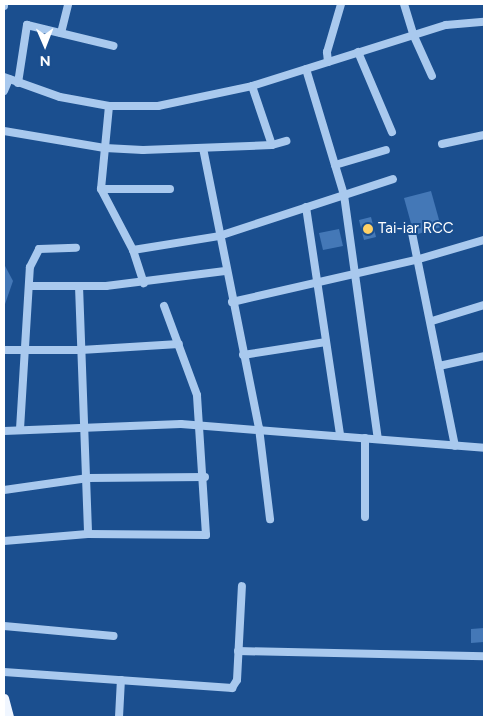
<!DOCTYPE html>
<html>
<head>
<meta charset="utf-8">
<style>
  body { margin:0 }
  #map { position:relative; width:488px; height:721px; overflow:hidden; background:#1b4f8f; font-family:Figtree,sans-serif }
  div>[style] { position:absolute }
  [style*='--x'] { left:calc(var(--x)*1px); top:calc(var(--y)*1px); width:calc(var(--w)*1px); rotate:calc(var(--a)*1deg) }
  .building>* { inset:0; background:#4478b7 }
  .minor>* { height:8px; margin:-4px; padding:0 4px; transform-origin:4px; border-radius:4px; background:#a9c9ee }
  .major>* { height:9px; margin:-4.5px; padding:0 4.5px; transform-origin:4.5px; border-radius:4.5px; background:#f0f6ff }
  .dots>* { width:14px; height:14px; translate:-50% -50%; box-sizing:border-box; border:2px solid #1b4f8f; border-radius:50% }
  span { translate:-50% -50%; white-space:nowrap; text-align:center; line-height:1.15; -webkit-text-stroke:4px #1b4f8f; paint-order:stroke }
  .poi-label { font-size:15px; color:#fff }
  .left { translate:0 -50%; text-align:left }
  .frame { position:absolute; inset:0; border:5px solid #fff; pointer-events:none }
  .north { position:absolute; left:20px; top:20px; width:50px; height:50px; -webkit-text-stroke:4px #1b4f8f; paint-order:stroke; rotate:179deg; font-size:14px; font-weight:700; line-height:20px; text-align:center; color:#fff }
  .north::after { content:''; display:block; margin:auto; width:18px; height:22px; background:#fff; clip-path:polygon(50% 0,100% 100%,50% 72%,0 100%) }
</style>
</head>
<body>
<div id="map">
  <div class="building">
    <div style="clip-path:polygon(431px 191px,441px 227px,418px 234px,412px 227px,404px 198px)"></div>
    <div style="clip-path:polygon(371px 217px,376px 237px,364px 240px,359px 220px)"></div>
    <div style="clip-path:polygon(339px 229px,343px 246px,323px 250px,319px 233px)"></div>
    <div style="clip-path:polygon(4px 264px,13px 281px,4px 307px)"></div>
    <div style="clip-path:polygon(484px 628px,484px 642px,471px 643px,471px 629px)"></div>
  </div>
  <div class="minor">
    <div style="--x:404;--y:4;--w:31;--a:73"></div>
    <div style="--x:413;--y:34;--w:46;--a:65.7"></div>
    <div style="--x:4;--y:6;--w:2;--a:-90"></div>
    <div style="--x:61;--y:33;--w:30;--a:-76"></div>
    <div style="--x:358;--y:52;--w:87;--a:67"></div>
    <div style="--x:328;--y:62;--w:10;--a:-96"></div>
    <div style="--x:327;--y:52;--w:50;--a:-73.7"></div>
    <div style="--x:306;--y:69;--w:132;--a:73.2"></div>
    <div style="--x:344;--y:195;--w:246;--a:82.1"></div>
    <div style="--x:4;--y:77;--w:59;--a:19.7"></div>
    <div style="--x:60;--y:97;--w:50;--a:10.4"></div>
    <div style="--x:109;--y:106;--w:49;--a:0"></div>
    <div style="--x:158;--y:106;--w:96;--a:-12"></div>
    <div style="--x:252;--y:86;--w:203;--a:-17.5"></div>
    <div style="--x:446;--y:25;--w:38;--a:-5"></div>
    <div style="--x:18;--y:83;--w:59;--a:-81.2"></div>
    <div style="--x:27;--y:25;--w:89;--a:13.6"></div>
    <div style="--x:252;--y:86;--w:62;--a:71.3"></div>
    <div style="--x:4;--y:91;--w:13;--a:-67"></div>
    <div style="--x:109;--y:106;--w:83;--a:95.5"></div>
    <div style="--x:101;--y:189;--w:69;--a:62.3"></div>
    <div style="--x:133;--y:250;--w:35;--a:72"></div>
    <div style="--x:4;--y:131;--w:102;--a:9.6"></div>
    <div style="--x:105;--y:148;--w:38;--a:3"></div>
    <div style="--x:143;--y:150;--w:129;--a:-2.2"></div>
    <div style="--x:272;--y:145;--w:15;--a:-16"></div>
    <div style="--x:442;--y:144;--w:43;--a:-12.1"></div>
    <div style="--x:203;--y:148;--w:286;--a:78.7"></div>
    <div style="--x:259;--y:428;--w:92;--a:83.1"></div>
    <div style="--x:335;--y:165;--w:53;--a:-16.4"></div>
    <div style="--x:101;--y:189;--w:69;--a:0"></div>
    <div style="--x:306;--y:207;--w:231;--a:81.5"></div>
    <div style="--x:412;--y:233;--w:217;--a:78.6"></div>
    <div style="--x:133;--y:250;--w:87;--a:-9.2"></div>
    <div style="--x:219;--y:236;--w:183;--a:-18.1"></div>
    <div style="--x:29;--y:286;--w:77;--a:0"></div>
    <div style="--x:106;--y:286;--w:120;--a:-7.2"></div>
    <div style="--x:79;--y:286;--w:248;--a:87.9"></div>
    <div style="--x:232;--y:302;--w:192;--a:-12.9"></div>
    <div style="--x:419;--y:259;--w:68;--a:-16.3"></div>
    <div style="--x:432;--y:321;--w:54;--a:-17.1"></div>
    <div style="--x:4;--y:350;--w:77;--a:0"></div>
    <div style="--x:81;--y:350;--w:98;--a:-3.5"></div>
    <div style="--x:243;--y:355;--w:84;--a:-8.9"></div>
    <div style="--x:439;--y:366;--w:46;--a:-12.5"></div>
    <div style="--x:20;--y:429;--w:162;--a:-86.5"></div>
    <div style="--x:30;--y:267;--w:20;--a:-63"></div>
    <div style="--x:39;--y:249;--w:37;--a:-2"></div>
    <div style="--x:4;--y:431;--w:177;--a:-2.3"></div>
    <div style="--x:181;--y:424;--w:304;--a:4.5"></div>
    <div style="--x:4;--y:490;--w:85;--a:-8.1"></div>
    <div style="--x:88;--y:478;--w:117;--a:-0.5"></div>
    <div style="--x:365;--y:517;--w:79;--a:-90"></div>
    <div style="--x:4;--y:541;--w:84;--a:-4.8"></div>
    <div style="--x:88;--y:534;--w:118;--a:0.5"></div>
    <div style="--x:206;--y:535;--w:140;--a:-93.7"></div>
    <div style="--x:197;--y:395;--w:95;--a:-110.3"></div>
    <div style="--x:4;--y:626;--w:110;--a:5.2"></div>
    <div style="--x:238;--y:651;--w:246;--a:1.2"></div>
    <div style="--x:4;--y:672;--w:229;--a:4"></div>
    <div style="--x:232;--y:688;--w:9;--a:-58"></div>
    <div style="--x:237;--y:680;--w:94;--a:-87"></div>
    <div style="--x:119;--y:717;--w:37;--a:-87"></div>
  </div>
  <div class="major">
    <div style="--x:4;--y:698;--w:20;--a:75"></div>
  </div>
  <div class="dots">
    <div style="left:368px;top:229px;background:#ffd166"></div>
  </div>
  <div class="poi-label">
    <span class="left" style="left:378px;top:229px">Tai-iar RCC</span>
  </div>
  <div class="frame"></div>
  <div class="north">N</div>
</div>
</body>
</html>
